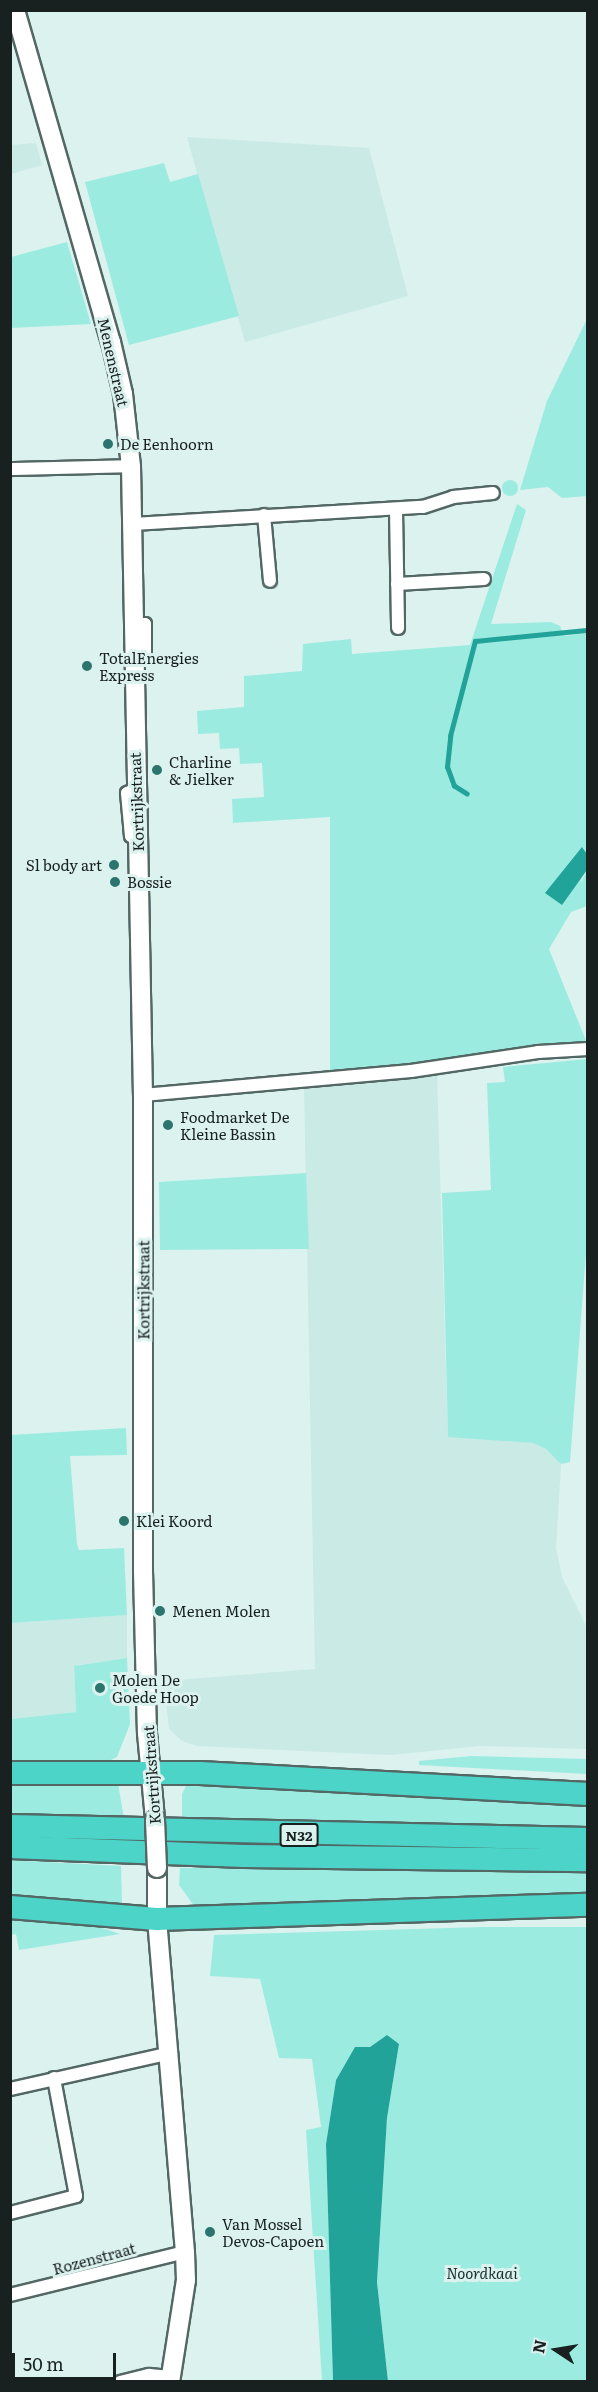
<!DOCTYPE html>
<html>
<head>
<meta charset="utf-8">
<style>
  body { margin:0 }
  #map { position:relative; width:598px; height:2392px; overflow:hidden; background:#dbf2ef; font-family:Literata,serif }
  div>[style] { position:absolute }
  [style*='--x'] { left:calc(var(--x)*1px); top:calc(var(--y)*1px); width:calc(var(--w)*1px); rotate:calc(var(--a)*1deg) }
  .built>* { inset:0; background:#c9eae5 }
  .green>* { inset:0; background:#9cebe1 }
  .round { border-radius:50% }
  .water>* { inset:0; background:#22a399 }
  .stream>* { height:4.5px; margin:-2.25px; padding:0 2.25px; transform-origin:2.25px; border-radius:2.25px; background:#22a399 }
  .roads { filter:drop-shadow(2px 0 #536764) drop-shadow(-2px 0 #536764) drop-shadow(0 2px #536764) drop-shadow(0 -2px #536764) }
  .street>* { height:12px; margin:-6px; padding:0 6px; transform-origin:6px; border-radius:6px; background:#fff }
  .secondary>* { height:18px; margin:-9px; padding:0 9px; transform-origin:9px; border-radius:9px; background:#fff }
  .highway>* { height:22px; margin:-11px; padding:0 11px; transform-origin:11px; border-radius:11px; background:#4cd4c8 }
  .bridges { filter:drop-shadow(2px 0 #536764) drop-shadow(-2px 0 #536764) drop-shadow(0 2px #536764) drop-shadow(0 -2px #536764) }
  .secondary-bridge>* { height:18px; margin:-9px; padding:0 9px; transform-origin:9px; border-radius:9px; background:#fff }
  .dots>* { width:16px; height:16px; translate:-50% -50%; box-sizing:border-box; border:3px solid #dbf2ef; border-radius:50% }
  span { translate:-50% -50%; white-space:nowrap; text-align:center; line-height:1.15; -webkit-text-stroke:6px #dbf2ef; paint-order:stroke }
  .shield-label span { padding:2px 4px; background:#dbf2ef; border:2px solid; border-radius:4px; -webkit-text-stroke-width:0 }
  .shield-label { font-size:14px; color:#192120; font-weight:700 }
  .street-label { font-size:15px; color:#192120 }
  .poi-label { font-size:15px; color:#192120 }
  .left { translate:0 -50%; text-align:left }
  .right { translate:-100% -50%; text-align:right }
  .park-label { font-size:15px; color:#1a2f2d; font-style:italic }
  .frame { position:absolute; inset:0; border:12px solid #192120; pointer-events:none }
  .north { position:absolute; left:526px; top:2320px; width:60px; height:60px; -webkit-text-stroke:4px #dbf2ef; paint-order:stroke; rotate:282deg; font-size:16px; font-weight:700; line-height:24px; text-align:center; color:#192120 }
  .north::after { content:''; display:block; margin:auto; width:21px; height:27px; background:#192120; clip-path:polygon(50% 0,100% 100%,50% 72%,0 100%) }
  .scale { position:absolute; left:12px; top:2353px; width:104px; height:27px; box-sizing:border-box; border:3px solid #192120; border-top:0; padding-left:8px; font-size:18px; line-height:21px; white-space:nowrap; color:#192120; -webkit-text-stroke:4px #dbf2ef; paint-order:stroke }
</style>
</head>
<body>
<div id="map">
  <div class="built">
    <div style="clip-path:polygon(187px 137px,369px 148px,408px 296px,245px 342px)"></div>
    <div style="clip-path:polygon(36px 143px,42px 165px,11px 174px,11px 145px)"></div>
    <div style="clip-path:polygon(437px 1075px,448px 1436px,533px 1443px,546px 1449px,561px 1464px,556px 1548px,562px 1577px,587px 1628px,587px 1749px,479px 1746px,391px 1755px,197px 1746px,182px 1741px,169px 1729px,164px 1681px,315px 1669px,304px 1084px)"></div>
    <div style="clip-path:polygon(127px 1615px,127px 1658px,74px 1666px,76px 1712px,11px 1719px,11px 1623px)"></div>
  </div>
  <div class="green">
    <div style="clip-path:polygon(164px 163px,170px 182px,198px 174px,239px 316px,129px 345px,85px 182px)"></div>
    <div style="clip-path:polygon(67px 242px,91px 324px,11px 328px,11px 257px)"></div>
    <div style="clip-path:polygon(587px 319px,587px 496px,562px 498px,548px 487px,520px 490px,547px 401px)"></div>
    <div class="round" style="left:502px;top:480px;width:16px;height:16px"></div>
    <div style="clip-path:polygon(517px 504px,526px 510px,491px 624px,551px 622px,560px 626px,564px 636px,587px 633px,587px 854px,583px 848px,581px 883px,587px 870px,587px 906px,571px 912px,549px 949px,587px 1043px,330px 1072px,330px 817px,233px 823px,232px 799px,264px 797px,262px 763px,240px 764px,239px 748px,220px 749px,219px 733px,198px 734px,197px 711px,244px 707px,244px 676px,302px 671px,303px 644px,351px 639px,352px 654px,470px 645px)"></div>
    <div style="clip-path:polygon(587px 1059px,587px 1240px,570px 1462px,561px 1464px,546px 1449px,533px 1443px,448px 1437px,442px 1193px,491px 1190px,487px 1083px,505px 1082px,503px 1067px)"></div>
    <div style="clip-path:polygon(306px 1173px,309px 1249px,160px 1250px,159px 1182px)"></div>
    <div style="clip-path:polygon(126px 1428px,127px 1455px,70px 1456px,77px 1544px,79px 1550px,124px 1548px,127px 1615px,11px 1623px,11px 1435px)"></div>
    <div style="clip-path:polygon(127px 1658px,130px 1724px,117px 1757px,109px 1761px,11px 1760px,11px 1719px,76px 1712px,74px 1666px)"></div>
    <div style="clip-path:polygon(471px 1756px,587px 1759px,587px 1774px,419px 1765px,419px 1761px)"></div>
    <div style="clip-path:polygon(11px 1779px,118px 1783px,124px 1819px,11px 1814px)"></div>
    <div style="clip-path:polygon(188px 1782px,587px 1803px,587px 1830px,182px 1820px,182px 1794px)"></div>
    <div style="clip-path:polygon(10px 1860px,121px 1866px,122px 1903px,118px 1906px,11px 1897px)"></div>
    <div style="clip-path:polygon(358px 1867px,588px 1870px,587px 1896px,195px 1907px,179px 1885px,180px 1868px)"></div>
    <div style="clip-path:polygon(11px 1918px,96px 1926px,120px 1934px,19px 1950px,16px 1934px,11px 1935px)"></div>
    <div style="clip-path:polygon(483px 1927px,587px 1927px,587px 2381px,388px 2381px,377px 2282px,387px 2117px,399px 2045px,387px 2035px,370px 2047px,355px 2047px,336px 2080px,326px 2144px,333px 2381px,322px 2381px,306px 2130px,321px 2127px,312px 2059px,279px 2058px,260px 1979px,210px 1976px,214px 1935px)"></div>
  </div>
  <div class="water">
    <div style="clip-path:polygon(582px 847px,587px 854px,587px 870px,562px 905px,545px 893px)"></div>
    <div style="clip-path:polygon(387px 2035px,399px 2044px,387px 2118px,377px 2282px,388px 2381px,333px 2381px,326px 2144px,336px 2080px,355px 2047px,370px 2047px)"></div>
  </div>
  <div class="stream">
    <div style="--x:467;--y:794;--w:15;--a:-148"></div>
    <div style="--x:454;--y:786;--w:20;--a:-110"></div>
    <div style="--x:447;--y:767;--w:31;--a:-84"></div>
    <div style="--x:450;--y:736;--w:98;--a:-75.3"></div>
    <div style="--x:475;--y:641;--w:114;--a:-5.6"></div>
  </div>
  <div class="roads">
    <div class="street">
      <div style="--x:10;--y:469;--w:121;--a:-1.4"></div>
      <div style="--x:396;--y:510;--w:118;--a:89"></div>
      <div style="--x:264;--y:515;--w:66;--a:84.8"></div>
      <div style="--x:133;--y:524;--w:290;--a:-3.4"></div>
      <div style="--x:423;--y:507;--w:32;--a:-18"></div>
      <div style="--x:453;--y:497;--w:40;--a:-5.7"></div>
      <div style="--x:397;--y:584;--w:87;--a:-3.3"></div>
      <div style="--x:145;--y:624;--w:27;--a:90"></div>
      <div style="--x:145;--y:651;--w:4;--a:180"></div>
      <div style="--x:141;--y:651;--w:26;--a:-90"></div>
      <div style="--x:141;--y:625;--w:4;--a:-14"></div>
      <div style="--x:130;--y:792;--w:44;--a:88.7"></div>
      <div style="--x:131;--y:836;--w:43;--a:-95.3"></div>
      <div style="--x:127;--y:793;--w:3;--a:-18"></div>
      <div style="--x:143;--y:1095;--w:269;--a:-5.1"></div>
      <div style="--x:411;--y:1071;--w:128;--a:-8.5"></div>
      <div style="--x:538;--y:1052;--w:50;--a:-3.4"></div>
      <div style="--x:10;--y:2089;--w:165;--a:-12.6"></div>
      <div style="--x:10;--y:2213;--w:68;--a:-14.4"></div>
      <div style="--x:76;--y:2196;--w:120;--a:-100.6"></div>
      <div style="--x:10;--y:2295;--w:180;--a:-13.8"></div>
      <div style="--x:120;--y:2382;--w:30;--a:-14"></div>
      <div style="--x:149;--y:2375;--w:22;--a:5"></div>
    </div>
    <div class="secondary">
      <div style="--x:15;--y:10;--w:346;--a:73.9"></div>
      <div style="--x:111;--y:342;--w:53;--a:77"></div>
      <div style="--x:123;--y:394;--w:72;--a:83.7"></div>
      <div style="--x:131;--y:466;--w:629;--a:88.91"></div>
      <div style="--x:143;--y:1095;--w:476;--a:90"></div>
      <div style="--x:143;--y:1571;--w:162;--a:88.6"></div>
      <div style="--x:147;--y:1733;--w:87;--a:84.7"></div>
      <div style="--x:157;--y:1868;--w:51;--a:90"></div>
      <div style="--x:157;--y:1919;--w:334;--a:85.2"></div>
      <div style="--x:185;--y:2252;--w:28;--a:88"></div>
      <div style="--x:186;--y:2280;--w:103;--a:98.9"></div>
    </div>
    <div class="highway">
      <div style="--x:10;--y:1773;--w:190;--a:0"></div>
      <div style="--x:200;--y:1773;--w:389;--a:3.1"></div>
      <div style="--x:10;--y:1826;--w:578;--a:1.29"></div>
      <div style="--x:10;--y:1847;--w:234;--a:2.2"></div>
      <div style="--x:244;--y:1856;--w:344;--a:0.7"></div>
      <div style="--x:10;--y:1907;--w:147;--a:4.7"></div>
      <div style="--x:157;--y:1919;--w:431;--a:-1.9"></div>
    </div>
  </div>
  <div class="bridges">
    <div class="secondary-bridge">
      <div style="--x:155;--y:1820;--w:48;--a:87.6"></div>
    </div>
  </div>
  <div class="dots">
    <div style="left:108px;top:444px;background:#2c746e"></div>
    <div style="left:87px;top:666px;background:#2c746e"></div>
    <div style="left:157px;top:770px;background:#2c746e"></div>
    <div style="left:114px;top:865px;background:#2c746e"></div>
    <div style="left:115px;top:882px;background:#2c746e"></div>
    <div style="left:168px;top:1125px;background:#2c746e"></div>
    <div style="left:124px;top:1521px;background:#2c746e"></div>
    <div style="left:160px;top:1611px;background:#2c746e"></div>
    <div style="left:100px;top:1688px;background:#2c746e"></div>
    <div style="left:210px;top:2232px;background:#2c746e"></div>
  </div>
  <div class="shield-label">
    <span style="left:299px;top:1835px">N32</span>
  </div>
  <div class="street-label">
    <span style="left:114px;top:362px;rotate:77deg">Menenstraat</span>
    <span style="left:136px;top:802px;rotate:-92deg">Kortrijkstraat</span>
    <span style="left:143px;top:1290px;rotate:-90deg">Kortrijkstraat</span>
    <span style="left:151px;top:1775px;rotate:-94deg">Kortrijkstraat</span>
    <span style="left:94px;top:2258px;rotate:-15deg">Rozenstraat</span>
  </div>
  <div class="poi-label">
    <span class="left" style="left:120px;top:444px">De Eenhoorn</span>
    <span class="left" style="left:99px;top:666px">TotalEnergies<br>Express</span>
    <span class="left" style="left:169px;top:770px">Charline<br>&amp; Jielker</span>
    <span class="right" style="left:102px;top:865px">Sl body art</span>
    <span class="left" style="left:127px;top:882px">Bossie</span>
    <span class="left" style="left:180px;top:1125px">Foodmarket De<br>Kleine Bassin</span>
    <span class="left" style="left:136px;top:1521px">Klei Koord</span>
    <span class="left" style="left:172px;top:1611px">Menen Molen</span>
    <span class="left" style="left:112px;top:1688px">Molen De<br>Goede Hoop</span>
    <span class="left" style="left:222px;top:2232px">Van Mossel<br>Devos-Capoen</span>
  </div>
  <div class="park-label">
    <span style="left:482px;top:2273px">Noordkaai</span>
  </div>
  <div class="frame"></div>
  <div class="north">N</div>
  <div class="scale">50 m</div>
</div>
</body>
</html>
